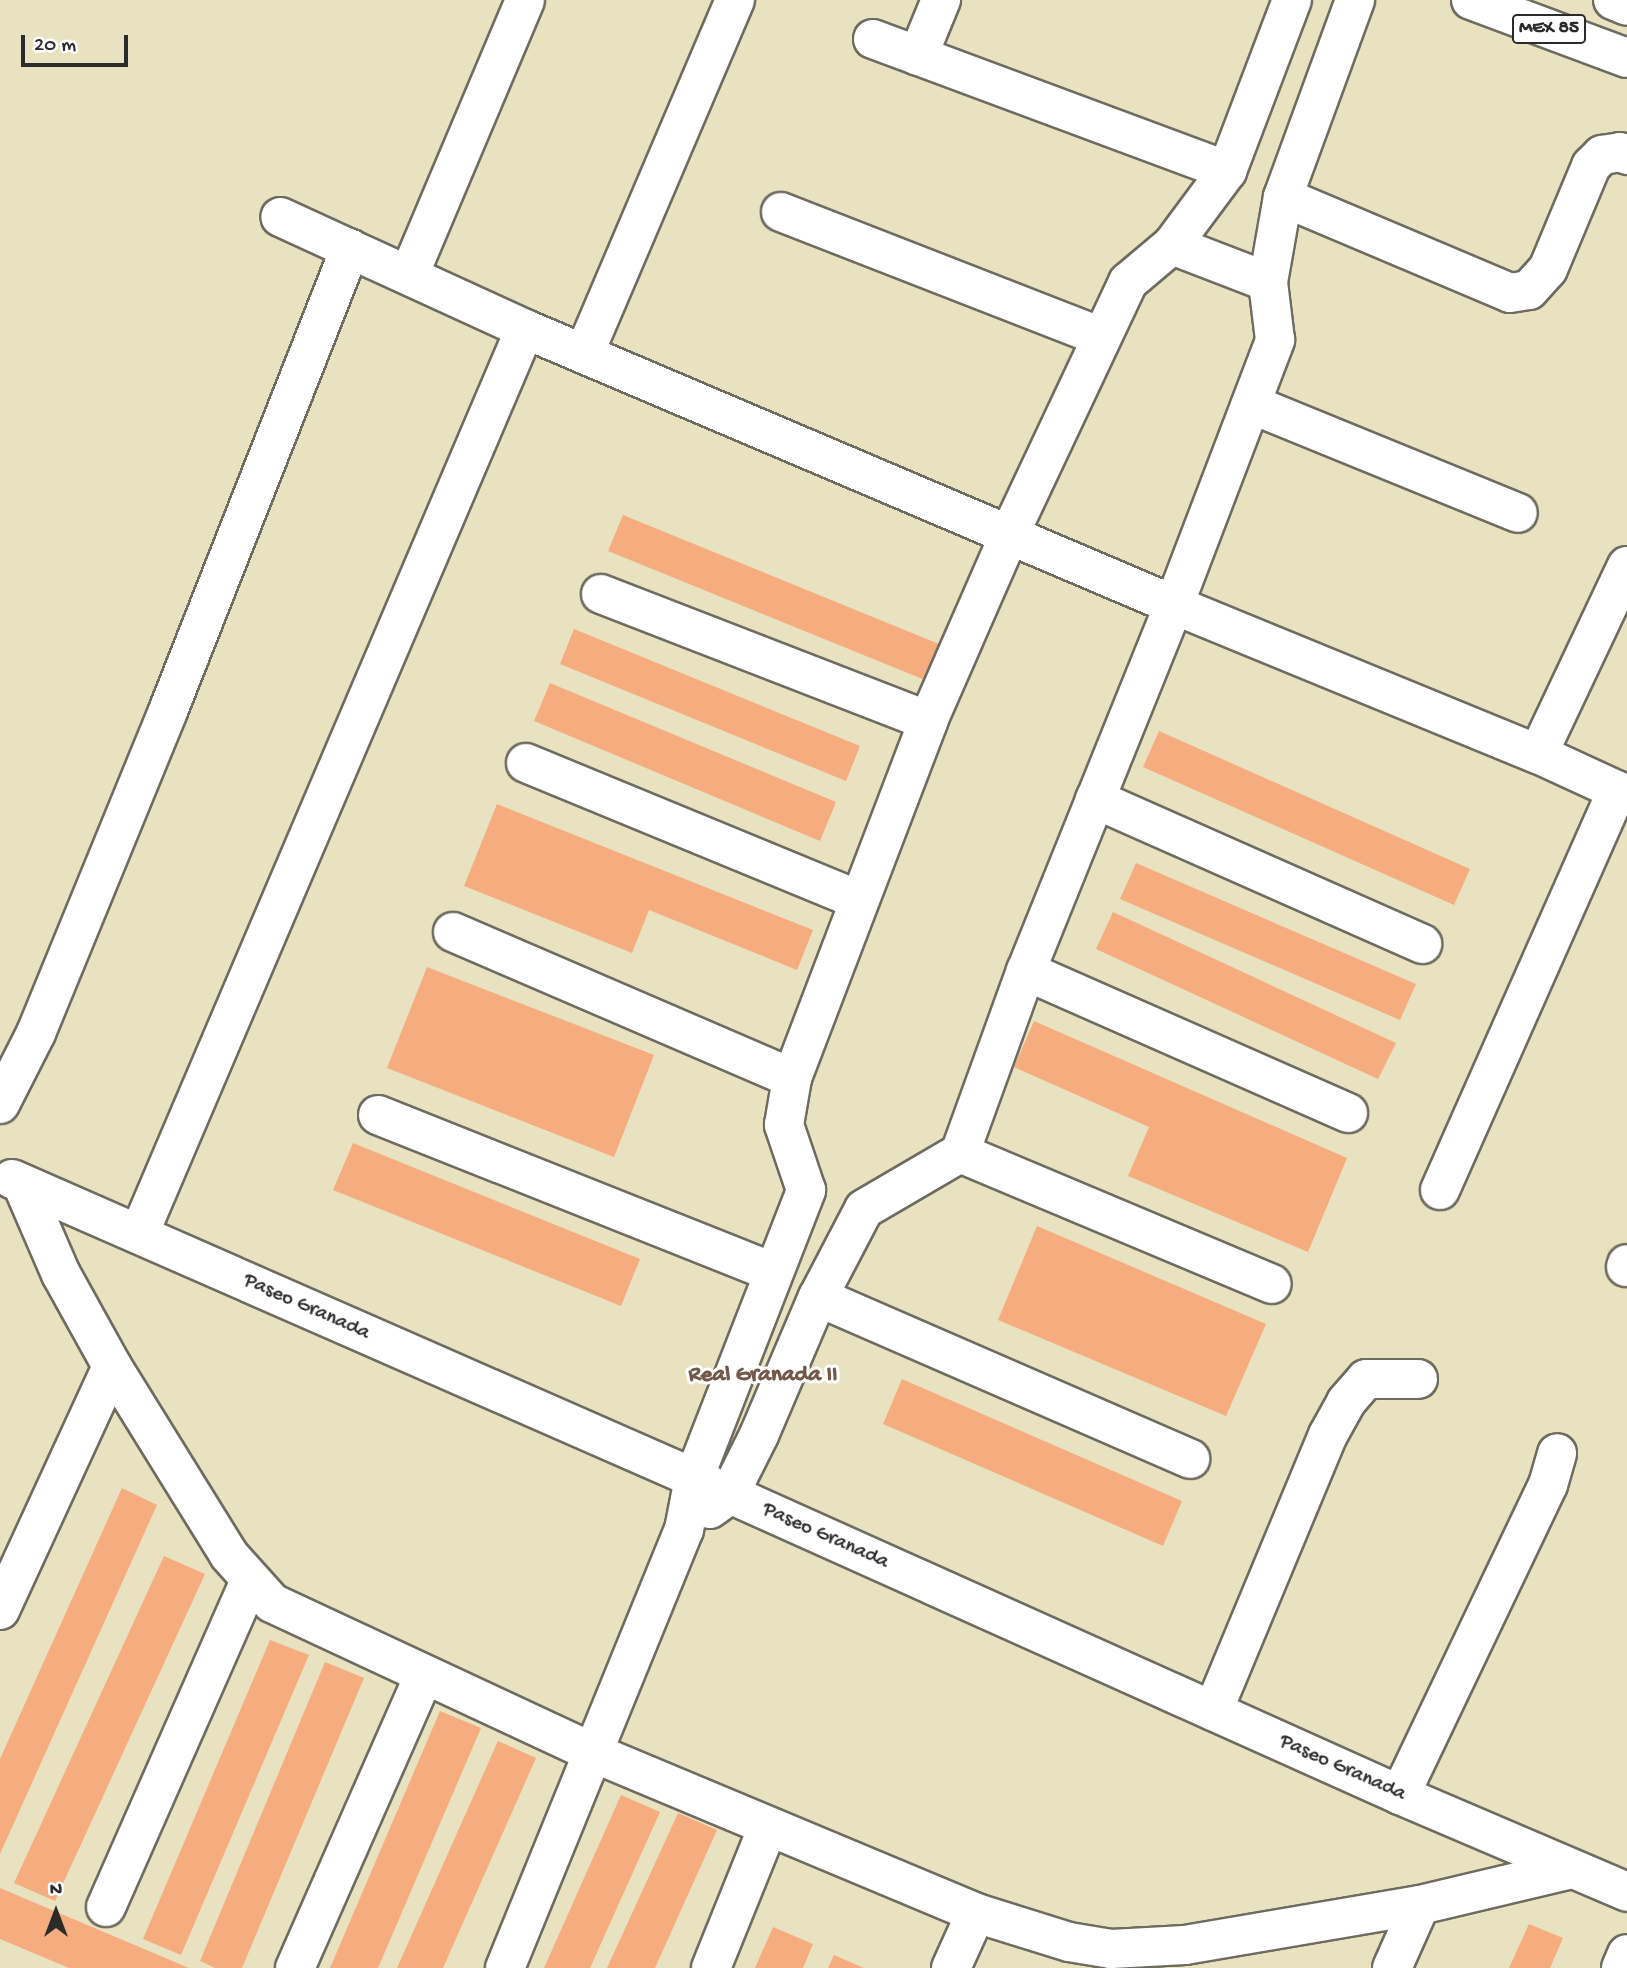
<!DOCTYPE html>
<html>
<head>
<meta charset="utf-8">
<style>
  body { margin:0 }
  #map { position:relative; width:1627px; height:1968px; overflow:hidden; background:#e9e2c1; font-family:"Gochi Hand",sans-serif }
  div>[style] { position:absolute }
  [style*='--x'] { left:calc(var(--x)*1px); top:calc(var(--y)*1px); width:calc(var(--w)*1px); rotate:calc(var(--a)*1deg) }
  .building>* { inset:0; background:#f5ac7f }
  .roads { filter:drop-shadow(2px 0 #6e6b60) drop-shadow(-2px 0 #6e6b60) drop-shadow(0 2px #6e6b60) drop-shadow(0 -2px #6e6b60) }
  .street>* { height:38px; margin:-19px; padding:0 19px; transform-origin:19px; border-radius:19px; background:#fff }
  .primary>* { height:38px; margin:-19px; padding:0 19px; transform-origin:19px; border-radius:19px; background:#fff }
  span { translate:-50% -50%; white-space:nowrap; text-align:center; line-height:1.15; -webkit-text-stroke:6px #fff; paint-order:stroke }
  .shield-label span { padding:2px 5px; background:#fff; border:2px solid; border-radius:5px; -webkit-text-stroke-width:0 }
  .shield-label { font-size:19px; color:#2b2b2b; font-weight:700 }
  .street-label { font-size:21px; color:#2b2b2b }
  .neighbourhood-label { font-size:23px; color:#725848; font-weight:700 }
  .north { position:absolute; left:21px; top:1877px; width:70px; height:70px; -webkit-text-stroke:5px #fff; paint-order:stroke; rotate:0deg; font-size:19px; font-weight:700; line-height:28px; text-align:center; color:#2b2b2b }
  .north::after { content:''; display:block; margin:auto; width:24px; height:32px; background:#2b2b2b; clip-path:polygon(50% 0,100% 100%,50% 72%,0 100%) }
  .scale { position:absolute; left:21px; top:35px; width:107px; height:32px; box-sizing:border-box; border:4px solid #2b2b2b; border-top:0; padding-left:9px; font-size:21px; line-height:24px; white-space:nowrap; color:#2b2b2b; -webkit-text-stroke:5px #fff; paint-order:stroke }
</style>
</head>
<body>
<div id="map">
  <div class="building">
    <div style="clip-path:polygon(623px 515px,939px 644px,925px 680px,608px 551px)"></div>
    <div style="clip-path:polygon(574px 629px,860px 746px,846px 781px,560px 664px)"></div>
    <div style="clip-path:polygon(550px 683px,836px 802px,820px 841px,534px 721px)"></div>
    <div style="clip-path:polygon(1159px 731px,1470px 869px,1454px 905px,1143px 767px)"></div>
    <div style="clip-path:polygon(497px 804px,813px 930px,797px 970px,649px 910px,632px 953px,464px 886px)"></div>
    <div style="clip-path:polygon(1136px 863px,1416px 984px,1400px 1020px,1120px 899px)"></div>
    <div style="clip-path:polygon(1113px 912px,1396px 1043px,1378px 1079px,1096px 949px)"></div>
    <div style="clip-path:polygon(427px 967px,654px 1055px,614px 1157px,387px 1068px)"></div>
    <div style="clip-path:polygon(1034px 1021px,1347px 1158px,1308px 1252px,1128px 1176px,1149px 1127px,1014px 1067px)"></div>
    <div style="clip-path:polygon(353px 1143px,640px 1259px,621px 1306px,333px 1190px)"></div>
    <div style="clip-path:polygon(1037px 1226px,1266px 1324px,1226px 1416px,998px 1320px)"></div>
    <div style="clip-path:polygon(902px 1379px,1182px 1501px,1163px 1546px,883px 1424px)"></div>
    <div style="clip-path:polygon(122px 1488px,157px 1505px,0 1854px,0 1759px)"></div>
    <div style="clip-path:polygon(164px 1556px,205px 1574px,55px 1901px,14px 1883px)"></div>
    <div style="clip-path:polygon(270px 1640px,309px 1655px,181px 1955px,143px 1939px)"></div>
    <div style="clip-path:polygon(325px 1662px,364px 1678px,242px 1968px,215px 1968px,200px 1961px)"></div>
    <div style="clip-path:polygon(440px 1711px,481px 1728px,378px 1968px,330px 1968px)"></div>
    <div style="clip-path:polygon(498px 1741px,536px 1758px,443px 1968px,397px 1968px)"></div>
    <div style="clip-path:polygon(621px 1795px,660px 1812px,590px 1968px,544px 1968px)"></div>
    <div style="clip-path:polygon(678px 1813px,717px 1830px,655px 1968px,607px 1968px)"></div>
    <div style="clip-path:polygon(0 1888px,189px 1968px,69px 1968px,0 1939px)"></div>
    <div style="clip-path:polygon(1529px 1924px,1563px 1938px,1550px 1968px,1509px 1968px)"></div>
    <div style="clip-path:polygon(773px 1927px,813px 1944px,803px 1968px,755px 1968px)"></div>
    <div style="clip-path:polygon(834px 1955px,864px 1968px,828px 1968px)"></div>
  </div>
  <div class="roads">
    <div class="street">
      <div style="--x:873;--y:39;--w:378;--a:20.4"></div>
      <div style="--x:918;--y:56;--w:61;--a:-67.7"></div>
      <div style="--x:1283;--y:197;--w:246;--a:22.9"></div>
      <div style="--x:1510;--y:293;--w:19;--a:-9"></div>
      <div style="--x:1529;--y:290;--w:28;--a:-48"></div>
      <div style="--x:1548;--y:269;--w:112;--a:-67.3"></div>
      <div style="--x:1591;--y:166;--w:16;--a:-45"></div>
      <div style="--x:1602;--y:155;--w:18;--a:-9"></div>
      <div style="--x:1620;--y:152;--w:8;--a:23"></div>
      <div style="--x:781;--y:212;--w:344;--a:21.3"></div>
      <div style="--x:1172;--y:245;--w:103;--a:21.1"></div>
      <div style="--x:409;--y:275;--w:298;--a:-67.1"></div>
      <div style="--x:525;--y:329;--w:705;--a:23.04"></div>
      <div style="--x:1174;--y:605;--w:393;--a:22.3"></div>
      <div style="--x:1538;--y:754;--w:98;--a:24.7"></div>
      <div style="--x:584;--y:354;--w:385;--a:-66.9"></div>
      <div style="--x:1251;--y:404;--w:288;--a:22.2"></div>
      <div style="--x:601;--y:594;--w:351;--a:21.2"></div>
      <div style="--x:1538;--y:754;--w:208;--a:-64.7"></div>
      <div style="--x:526;--y:763;--w:359;--a:22.4"></div>
      <div style="--x:1095;--y:799;--w:358;--a:23.9"></div>
      <div style="--x:453;--y:932;--w:369;--a:23.3"></div>
      <div style="--x:1026;--y:971;--w:352;--a:23.8"></div>
      <div style="--x:0;--y:1104;--w:80;--a:-63.1"></div>
      <div style="--x:36;--y:1033;--w:348;--a:-67.7"></div>
      <div style="--x:168;--y:711;--w:497;--a:-68.5"></div>
      <div style="--x:378;--y:1115;--w:425;--a:21.7"></div>
      <div style="--x:960;--y:1153;--w:338;--a:22.8"></div>
      <div style="--x:12;--y:1179;--w:745;--a:23.67"></div>
      <div style="--x:694;--y:1478;--w:774;--a:24.18"></div>
      <div style="--x:1400;--y:1795;--w:247;--a:23.1"></div>
      <div style="--x:22;--y:1184;--w:98;--a:66.6"></div>
      <div style="--x:61;--y:1274;--w:105;--a:61"></div>
      <div style="--x:112;--y:1366;--w:222;--a:58.2"></div>
      <div style="--x:229;--y:1555;--w:64;--a:48.1"></div>
      <div style="--x:272;--y:1603;--w:355;--a:25"></div>
      <div style="--x:594;--y:1753;--w:414;--a:22.7"></div>
      <div style="--x:976;--y:1913;--w:97;--a:17.3"></div>
      <div style="--x:1069;--y:1942;--w:43;--a:9.5"></div>
      <div style="--x:1111;--y:1949;--w:74;--a:-3.1"></div>
      <div style="--x:1185;--y:1945;--w:238;--a:-9.7"></div>
      <div style="--x:1420;--y:1905;--w:156;--a:-13.3"></div>
      <div style="--x:1440;--y:1190;--w:437;--a:-66.1"></div>
      <div style="--x:139;--y:1234;--w:984;--a:-66.9"></div>
      <div style="--x:525;--y:329;--w:269;--a:-155.4"></div>
      <div style="--x:1626;--y:1267;--w:3;--a:-72"></div>
      <div style="--x:818;--y:1297;--w:406;--a:23.5"></div>
      <div style="--x:710;--y:1509;--w:24;--a:-36"></div>
      <div style="--x:729;--y:1495;--w:67;--a:-63.4"></div>
      <div style="--x:759;--y:1435;--w:150;--a:-66.9"></div>
      <div style="--x:818;--y:1297;--w:99;--a:-62.4"></div>
      <div style="--x:864;--y:1209;--w:111;--a:-30.3"></div>
      <div style="--x:960;--y:1153;--w:194;--a:-70.1"></div>
      <div style="--x:1026;--y:971;--w:395;--a:-68"></div>
      <div style="--x:1174;--y:605;--w:284;--a:-69.1"></div>
      <div style="--x:1275;--y:340;--w:58;--a:-96.9"></div>
      <div style="--x:1268;--y:282;--w:86;--a:-80"></div>
      <div style="--x:1283;--y:197;--w:210;--a:-69.9"></div>
      <div style="--x:0;--y:1610;--w:268;--a:-65.3"></div>
      <div style="--x:1213;--y:1711;--w:299;--a:-67.4"></div>
      <div style="--x:1328;--y:1435;--w:38;--a:-61"></div>
      <div style="--x:1346;--y:1402;--w:30;--a:-49"></div>
      <div style="--x:1366;--y:1379;--w:52;--a:0"></div>
      <div style="--x:1400;--y:1795;--w:344;--a:-64.5"></div>
      <div style="--x:1548;--y:1485;--w:33;--a:-74"></div>
      <div style="--x:106;--y:1907;--w:356;--a:-66.2"></div>
      <div style="--x:295;--y:1968;--w:320;--a:-66.2"></div>
      <div style="--x:505;--y:1968;--w:473;--a:-67.8"></div>
      <div style="--x:684;--y:1530;--w:53;--a:-79.1"></div>
      <div style="--x:694;--y:1478;--w:309;--a:-68.7"></div>
      <div style="--x:806;--y:1190;--w:69;--a:-108.7"></div>
      <div style="--x:784;--y:1125;--w:48;--a:-80.3"></div>
      <div style="--x:792;--y:1078;--w:382;--a:-69.1"></div>
      <div style="--x:928;--y:721;--w:205;--a:-66.4"></div>
      <div style="--x:1010;--y:533;--w:277;--a:-64.8"></div>
      <div style="--x:1128;--y:282;--w:57;--a:-40.1"></div>
      <div style="--x:1172;--y:245;--w:92;--a:-53.4"></div>
      <div style="--x:1227;--y:171;--w:183;--a:-69.2"></div>
      <div style="--x:711;--y:1968;--w:152;--a:-68"></div>
      <div style="--x:951;--y:1968;--w:60;--a:-65.6"></div>
      <div style="--x:1392;--y:1968;--w:69;--a:-66"></div>
      <div style="--x:1621;--y:1968;--w:15;--a:-67"></div>
    </div>
    <div class="primary">
      <div style="--x:1471;--y:0;--w:166;--a:20.4"></div>
      <div style="--x:1613;--y:0;--w:15;--a:23"></div>
    </div>
  </div>
  <div class="shield-label">
    <span style="left:1549px;top:29px">MEX 85</span>
  </div>
  <div class="street-label">
    <span style="left:306px;top:1308px;rotate:24deg">Paseo Granada</span>
    <span style="left:825px;top:1537px;rotate:24deg">Paseo Granada</span>
    <span style="left:1342px;top:1769px;rotate:24deg">Paseo Granada</span>
  </div>
  <div class="neighbourhood-label">
    <span style="left:763px;top:1376px">Real Granada II</span>
  </div>
  <div class="north">N</div>
  <div class="scale">20 m</div>
</div>
</body>
</html>
